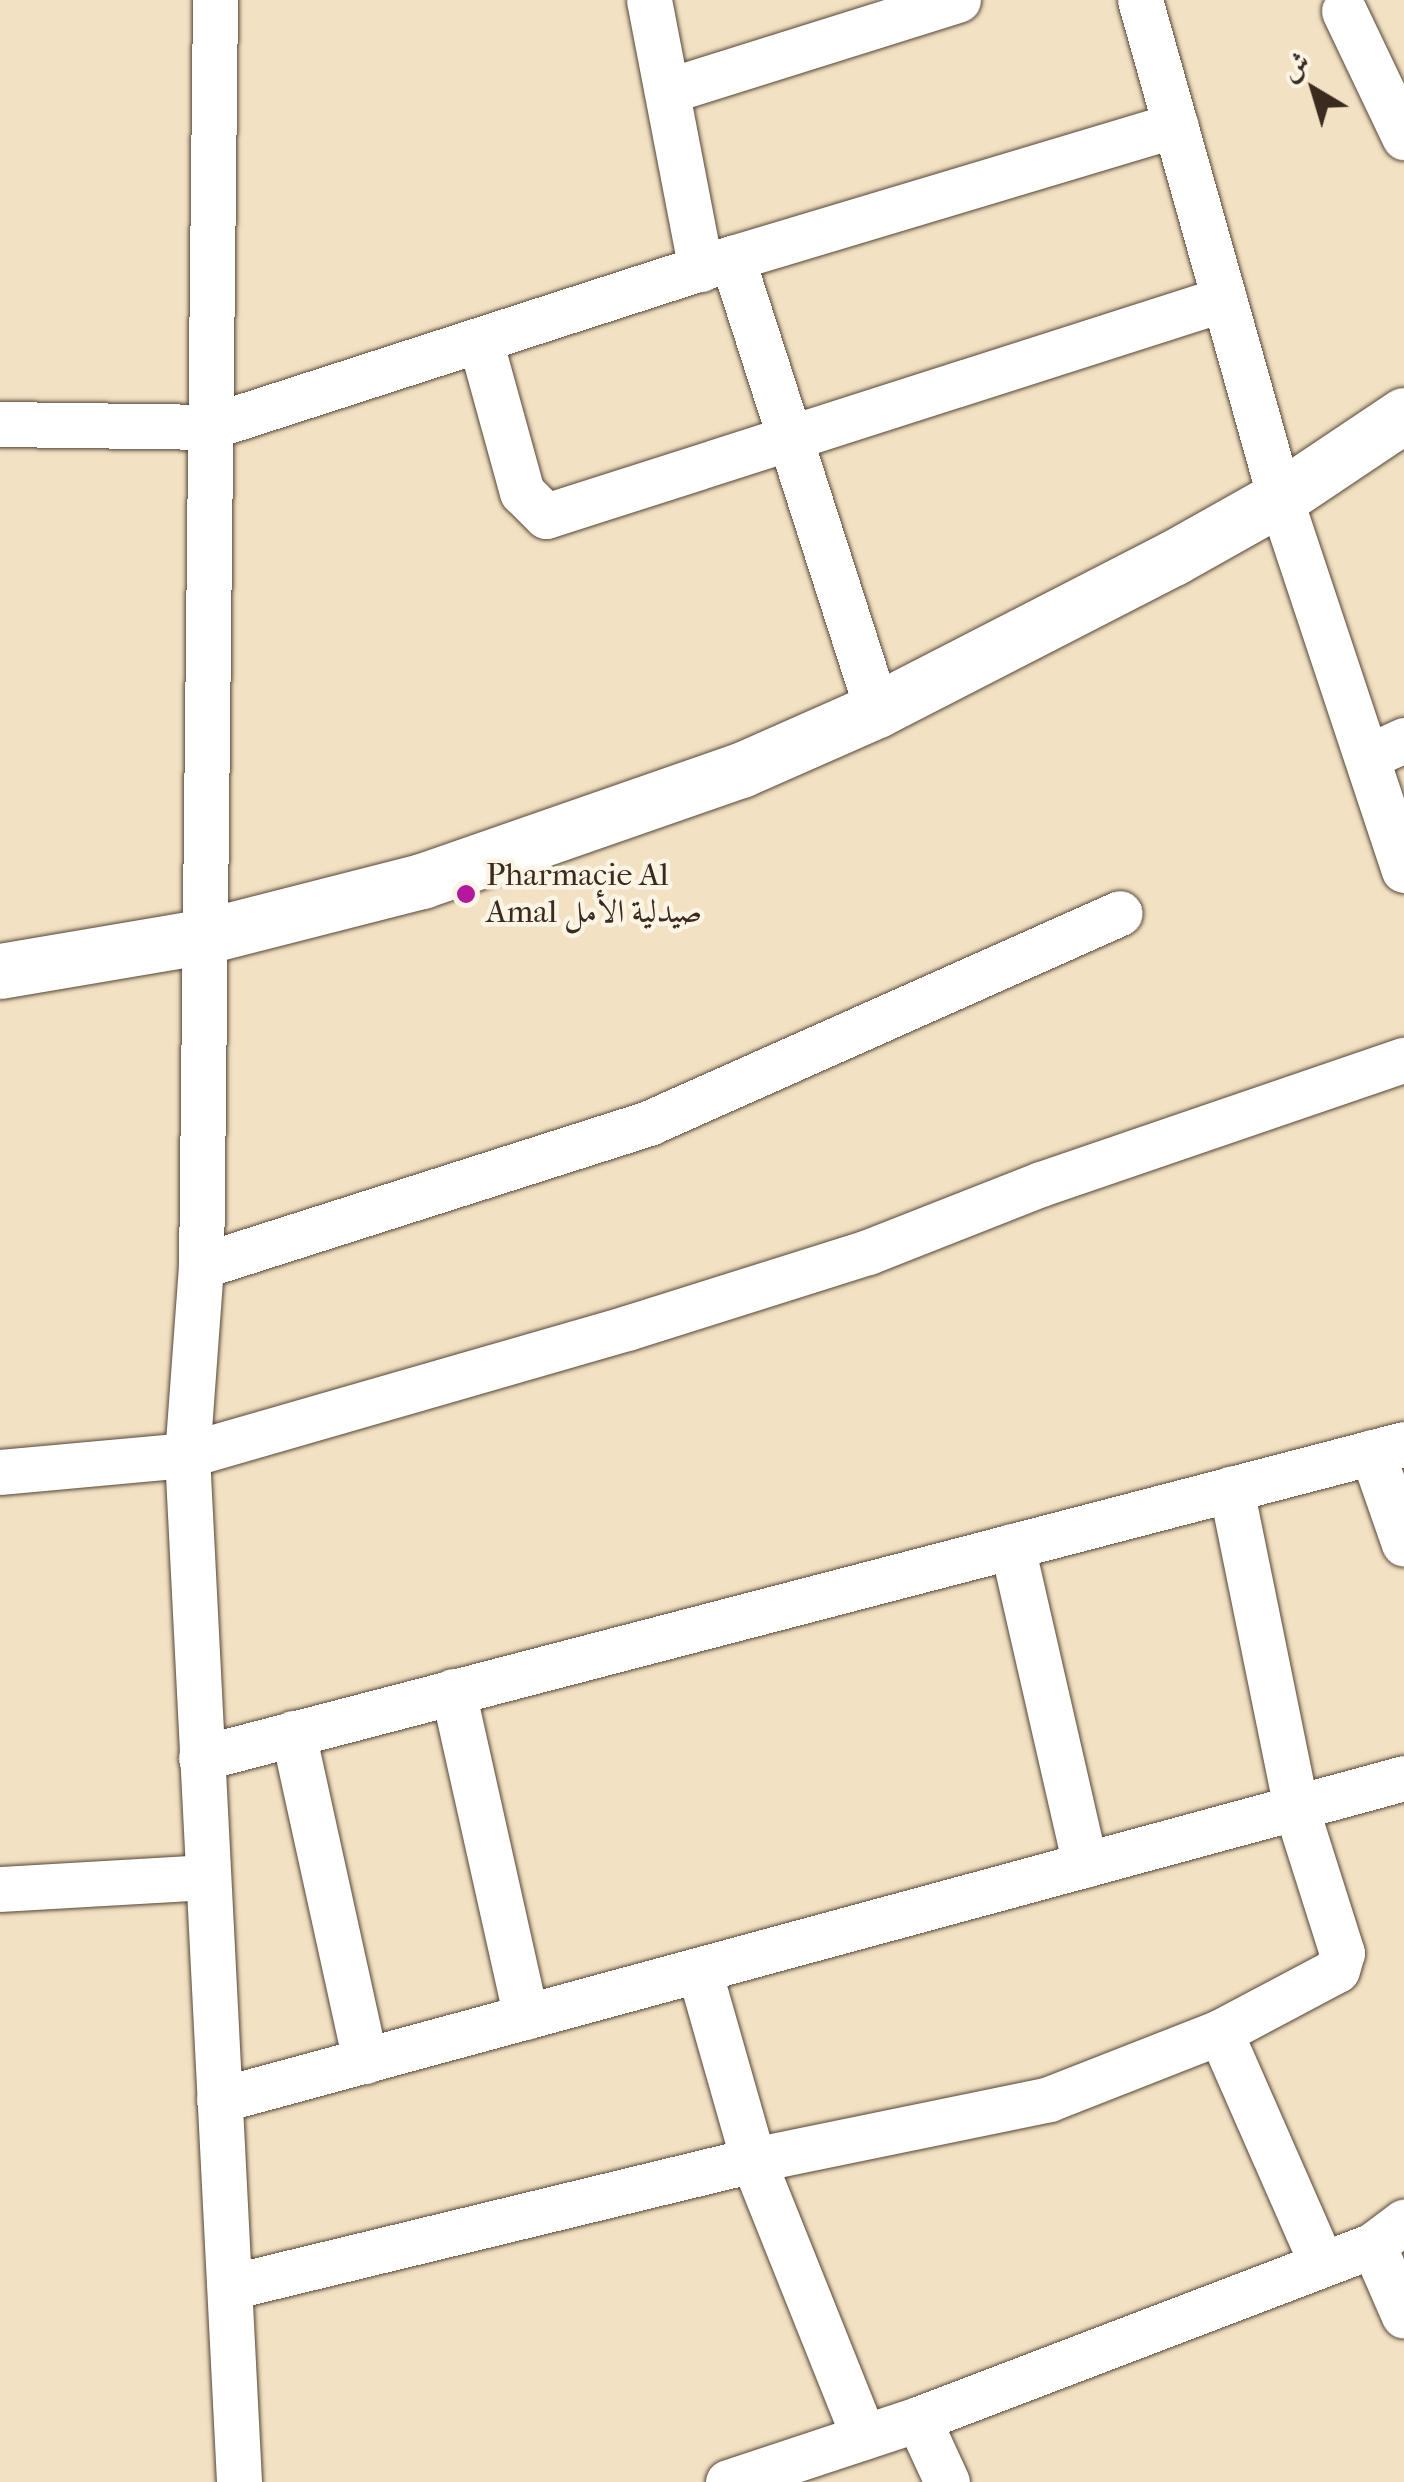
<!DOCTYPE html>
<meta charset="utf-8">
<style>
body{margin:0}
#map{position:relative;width:1404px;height:2482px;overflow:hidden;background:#f2e1c2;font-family:"IM FELL French Canon",Amiri,serif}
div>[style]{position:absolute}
.roads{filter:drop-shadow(0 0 2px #564537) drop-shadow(0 0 2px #564537)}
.street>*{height:45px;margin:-22.5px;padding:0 22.5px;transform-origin:22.5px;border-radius:22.5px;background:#fff}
.secondary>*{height:55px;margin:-27.5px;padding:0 27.5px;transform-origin:27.5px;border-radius:27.5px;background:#fff}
.dots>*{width:28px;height:28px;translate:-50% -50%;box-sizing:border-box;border:5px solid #fcf5e5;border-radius:50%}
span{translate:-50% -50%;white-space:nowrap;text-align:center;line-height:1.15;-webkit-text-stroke:9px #fcf5e5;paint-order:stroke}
.poi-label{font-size:32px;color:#3b2a1e}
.left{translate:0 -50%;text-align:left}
.north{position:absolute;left:1264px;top:40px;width:100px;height:100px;-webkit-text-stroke:8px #fcf5e5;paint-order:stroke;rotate:322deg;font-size:28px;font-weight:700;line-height:40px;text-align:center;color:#3b2a1e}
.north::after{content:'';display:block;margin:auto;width:35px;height:45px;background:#3b2a1e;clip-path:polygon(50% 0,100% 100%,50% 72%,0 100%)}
</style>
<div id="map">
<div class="roads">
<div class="street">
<i style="left:215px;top:0;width:1266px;rotate:90.63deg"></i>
<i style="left:201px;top:1266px;width:190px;rotate:94.2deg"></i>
<i style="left:187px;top:1455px;width:1028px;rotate:87.1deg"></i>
<i style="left:649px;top:0;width:274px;rotate:79.1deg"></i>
<i style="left:1140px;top:0;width:517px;rotate:74.3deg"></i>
<i style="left:1280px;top:498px;width:392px;rotate:71.6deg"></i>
<i style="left:1344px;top:11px;width:140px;rotate:64.5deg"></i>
<i style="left:667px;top:91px;width:305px;rotate:-17.4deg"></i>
<i style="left:732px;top:258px;width:475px;rotate:72.2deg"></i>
<i style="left:480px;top:340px;width:158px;rotate:74.6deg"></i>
<i style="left:522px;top:492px;width:34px;rotate:45deg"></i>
<i style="left:546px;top:516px;width:712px;rotate:-17.75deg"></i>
<i style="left:0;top:424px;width:209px;rotate:0.8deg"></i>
<i style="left:209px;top:427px;width:550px;rotate:-17.91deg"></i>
<i style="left:732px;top:258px;width:463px;rotate:-16.7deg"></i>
<i style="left:1367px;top:757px;width:41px;rotate:-24.7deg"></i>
<i style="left:201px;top:1266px;width:472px;rotate:-17.7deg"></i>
<i style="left:651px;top:1122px;width:513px;rotate:-24.02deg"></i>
<i style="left:1372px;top:1452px;width:97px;rotate:70.8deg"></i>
<i style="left:0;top:1472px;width:188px;rotate:-5.2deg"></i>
<i style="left:187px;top:1455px;width:458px;rotate:-16.1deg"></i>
<i style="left:627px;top:1328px;width:253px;rotate:-17.5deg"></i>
<i style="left:868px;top:1252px;width:186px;rotate:-21.5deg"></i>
<i style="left:1041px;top:1184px;width:384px;rotate:-18.9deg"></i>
<i style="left:1012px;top:1546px;width:327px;rotate:77.1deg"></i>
<i style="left:453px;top:1691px;width:334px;rotate:77.4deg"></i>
<i style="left:293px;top:1733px;width:336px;rotate:77.6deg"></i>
<i style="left:201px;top:1758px;width:1243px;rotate:-14.63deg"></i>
<i style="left:0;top:1889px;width:207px;rotate:-3.3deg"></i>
<i style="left:699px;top:1970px;width:198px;rotate:74.1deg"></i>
<i style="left:753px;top:2160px;width:298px;rotate:68.2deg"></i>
<i style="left:1220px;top:2032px;width:253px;rotate:66.3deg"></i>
<i style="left:219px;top:2100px;width:1228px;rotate:-15.2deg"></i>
<i style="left:1373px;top:2245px;width:77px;rotate:66.4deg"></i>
<i style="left:230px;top:2287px;width:538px;rotate:-13.65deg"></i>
<i style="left:753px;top:2160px;width:302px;rotate:-11.6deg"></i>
<i style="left:1049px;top:2099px;width:184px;rotate:-21.4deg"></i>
<i style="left:1220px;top:2032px;width:132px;rotate:-27.9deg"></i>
<i style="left:1337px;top:1970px;width:18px;rotate:-74deg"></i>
<i style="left:1342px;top:1953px;width:152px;rotate:-107.6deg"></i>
<i style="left:1296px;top:1808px;width:326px;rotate:-101.5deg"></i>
<i style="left:918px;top:2419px;width:69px;rotate:65.3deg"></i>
<i style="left:728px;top:2482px;width:200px;rotate:-18.3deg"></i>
<i style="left:918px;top:2419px;width:487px;rotate:-20.9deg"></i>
<i style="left:1373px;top:2245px;width:39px;rotate:-37deg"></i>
</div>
<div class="secondary">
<i style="left:0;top:971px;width:205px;rotate:-9.6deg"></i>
<i style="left:202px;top:937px;width:227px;rotate:-14.3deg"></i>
<i style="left:422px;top:881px;width:338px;rotate:-19.2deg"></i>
<i style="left:741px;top:770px;width:149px;rotate:-23.8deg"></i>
<i style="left:877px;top:710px;width:333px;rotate:-27.2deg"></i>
<i style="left:1173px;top:558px;width:123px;rotate:-29.3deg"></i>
<i style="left:1280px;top:498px;width:149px;rotate:-33.8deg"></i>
</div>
</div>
<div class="dots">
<i style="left:466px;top:894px;background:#b5179e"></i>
</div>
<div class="poi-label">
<span class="left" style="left:486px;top:894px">Pharmacie Al<br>Amal صيدلية الأمل</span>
</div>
<div class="north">ش</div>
</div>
